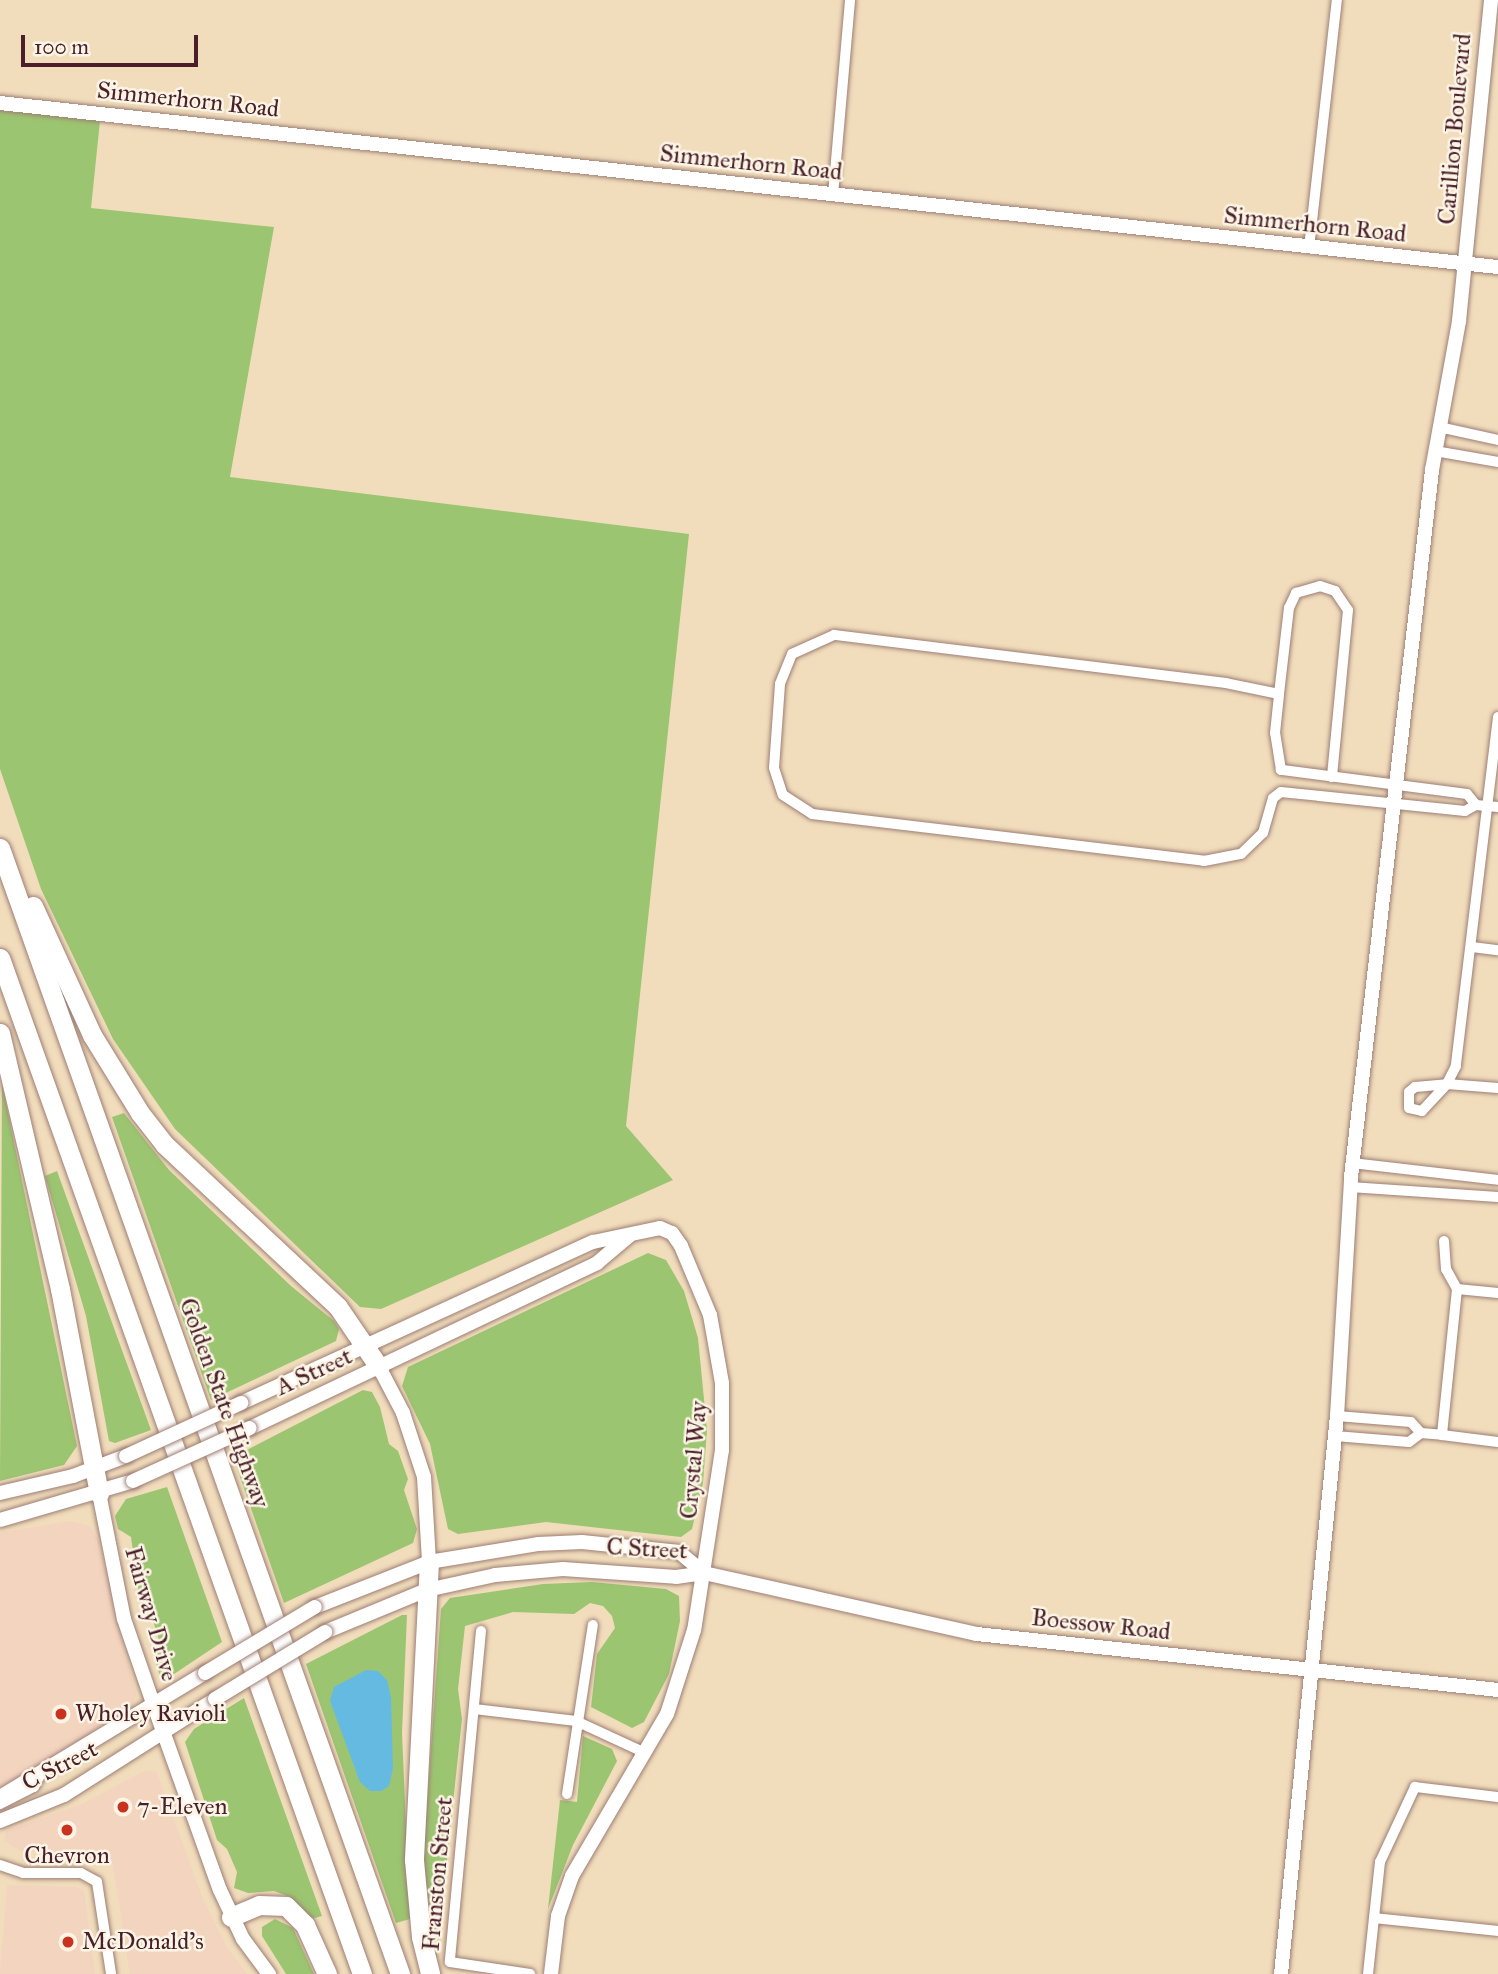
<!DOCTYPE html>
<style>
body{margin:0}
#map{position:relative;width:1498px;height:1974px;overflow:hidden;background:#f1ddbc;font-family:"IM FELL Great Primer",serif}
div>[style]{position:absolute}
.built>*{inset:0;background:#f3d4bf}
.green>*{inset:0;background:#9cc571}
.water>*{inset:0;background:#65bae2}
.roads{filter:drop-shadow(0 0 2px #9e7e74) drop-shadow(0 0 2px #9e7e74)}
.street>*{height:10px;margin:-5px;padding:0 5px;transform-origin:5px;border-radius:5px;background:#fff}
.secondary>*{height:14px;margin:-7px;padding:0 7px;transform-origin:7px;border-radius:7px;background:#fff}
.highway>*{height:19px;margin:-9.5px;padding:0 9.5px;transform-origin:9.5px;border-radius:9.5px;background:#fff}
.bridges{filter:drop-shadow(0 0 2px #9e7e74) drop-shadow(0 0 2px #9e7e74)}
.secondary-bridge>*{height:14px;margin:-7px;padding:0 7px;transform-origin:7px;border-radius:7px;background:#fff}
.dots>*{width:19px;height:19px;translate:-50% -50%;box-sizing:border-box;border:4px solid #fcf5e5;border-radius:50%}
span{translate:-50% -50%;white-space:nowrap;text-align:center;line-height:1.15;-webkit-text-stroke:5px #fcf5e5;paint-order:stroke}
.street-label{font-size:24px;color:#4a1f2b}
.poi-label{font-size:24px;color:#4a1f2b}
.left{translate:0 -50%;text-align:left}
.scale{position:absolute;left:21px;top:35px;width:177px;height:32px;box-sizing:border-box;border:4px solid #4a1f2b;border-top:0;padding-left:9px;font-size:21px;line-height:24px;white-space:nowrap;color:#4a1f2b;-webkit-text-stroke:5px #fcf5e5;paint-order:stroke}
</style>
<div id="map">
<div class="built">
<i style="clip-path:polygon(70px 1521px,90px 1526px,98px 1540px,136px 1694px,133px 1707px,0 1789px,0 1533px)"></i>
<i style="clip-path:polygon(146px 1770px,157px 1773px,202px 1897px,226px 1946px,247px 1974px,130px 1974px,113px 1864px,89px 1850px,23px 1852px,4px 1841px,6px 1831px,82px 1804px)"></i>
<i style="clip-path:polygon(7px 1885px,76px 1887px,84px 1891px,95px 1974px,0 1974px)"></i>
</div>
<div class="green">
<i style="clip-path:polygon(0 110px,100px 121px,91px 208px,274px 227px,230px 477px,689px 534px,626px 1126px,673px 1180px,381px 1309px,360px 1307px,175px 1129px,113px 1039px,41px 889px,0 769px)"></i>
<i style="clip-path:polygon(2px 1084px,77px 1446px,64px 1465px,0 1481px)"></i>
<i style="clip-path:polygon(124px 1113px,169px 1170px,291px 1286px,334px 1321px,339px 1329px,336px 1341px,211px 1400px,112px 1117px)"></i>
<i style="clip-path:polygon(57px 1171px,151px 1430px,115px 1443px,109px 1441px,86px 1316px,45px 1176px)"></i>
<i style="clip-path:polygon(648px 1253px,666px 1260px,684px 1291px,698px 1338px,707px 1430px,703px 1483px,692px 1529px,681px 1537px,546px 1522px,458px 1534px,448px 1529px,430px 1444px,402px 1386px,408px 1367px)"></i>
<i style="clip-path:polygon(363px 1390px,372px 1392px,380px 1407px,389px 1444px,398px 1451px,408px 1479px,404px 1490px,417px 1529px,413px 1543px,284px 1603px,233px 1457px)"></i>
<i style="clip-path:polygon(167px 1487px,222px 1642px,171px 1676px,160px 1676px,155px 1660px,160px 1644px,153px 1620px,142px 1616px,131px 1537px,118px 1529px,115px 1516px,126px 1499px)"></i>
<i style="clip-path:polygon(592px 1582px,666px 1589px,679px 1596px,680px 1621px,669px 1674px,644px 1722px,632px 1728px,591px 1707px,597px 1654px,615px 1628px,612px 1616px,603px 1606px,590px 1603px,574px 1614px,513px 1612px,465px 1626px,458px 1689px,462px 1719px,436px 1962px,423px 1860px,441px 1609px,450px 1598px,543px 1584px)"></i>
<i style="clip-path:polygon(402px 1615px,407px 1615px,402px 1733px,410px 1919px,396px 1923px,306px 1664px)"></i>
<i style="clip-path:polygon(244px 1698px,322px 1916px,311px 1919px,290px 1897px,274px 1891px,248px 1893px,234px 1888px,237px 1872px,227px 1849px,217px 1840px,185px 1742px,194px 1729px)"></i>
<i style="clip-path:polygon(583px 1736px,612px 1749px,617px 1761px,573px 1845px,548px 1909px,560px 1800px,577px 1802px)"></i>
<i style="clip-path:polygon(275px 1919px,293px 1928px,314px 1974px,286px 1974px,262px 1936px,262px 1927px)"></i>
</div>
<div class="water">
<i style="clip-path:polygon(366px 1670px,378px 1671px,387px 1680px,391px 1697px,393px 1768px,389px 1786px,381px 1791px,370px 1791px,360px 1782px,330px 1701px,334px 1687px)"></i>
</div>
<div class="roads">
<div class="street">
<i style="left:833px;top:195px;width:196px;rotate:-85deg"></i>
<i style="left:1309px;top:248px;width:250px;rotate:-83.6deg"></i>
<i style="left:1439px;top:427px;width:60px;rotate:12.4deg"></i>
<i style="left:1435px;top:451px;width:64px;rotate:9.9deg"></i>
<i style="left:1279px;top:694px;width:87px;rotate:-83.4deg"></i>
<i style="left:1289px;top:608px;width:17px;rotate:-65deg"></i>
<i style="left:1296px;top:593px;width:25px;rotate:-16deg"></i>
<i style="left:1320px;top:586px;width:16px;rotate:18deg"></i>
<i style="left:1335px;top:591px;width:23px;rotate:56deg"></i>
<i style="left:1348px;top:610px;width:168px;rotate:95.5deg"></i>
<i style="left:1498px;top:717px;width:352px;rotate:96.9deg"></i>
<i style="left:1456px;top:1066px;width:20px;rotate:117deg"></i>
<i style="left:1447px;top:1084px;width:51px;rotate:4.5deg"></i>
<i style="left:1476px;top:805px;width:14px;rotate:-129deg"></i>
<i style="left:1467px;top:794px;width:188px;rotate:-172.6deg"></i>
<i style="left:1281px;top:770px;width:37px;rotate:-99deg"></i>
<i style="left:1275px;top:733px;width:39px;rotate:-84deg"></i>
<i style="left:1279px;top:694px;width:54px;rotate:-168.3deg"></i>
<i style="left:1226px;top:683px;width:395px;rotate:-173deg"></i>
<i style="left:834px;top:635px;width:46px;rotate:155.7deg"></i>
<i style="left:792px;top:654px;width:32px;rotate:112deg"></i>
<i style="left:780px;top:684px;width:84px;rotate:94.1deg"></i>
<i style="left:774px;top:768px;width:28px;rotate:72deg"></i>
<i style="left:783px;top:795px;width:35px;rotate:33deg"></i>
<i style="left:812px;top:814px;width:395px;rotate:6.8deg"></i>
<i style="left:1204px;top:861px;width:38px;rotate:-11deg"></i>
<i style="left:1241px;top:854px;width:30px;rotate:-44deg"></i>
<i style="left:1263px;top:833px;width:36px;rotate:-74deg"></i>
<i style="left:1273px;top:798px;width:10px;rotate:-37deg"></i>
<i style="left:1281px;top:792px;width:185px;rotate:5.9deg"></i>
<i style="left:1465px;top:811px;width:13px;rotate:-29deg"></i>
<i style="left:1476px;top:805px;width:22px;rotate:5deg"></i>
<i style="left:1472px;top:947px;width:26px;rotate:7deg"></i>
<i style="left:1447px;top:1084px;width:37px;rotate:133deg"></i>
<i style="left:1422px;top:1111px;width:13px;rotate:-167deg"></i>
<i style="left:1409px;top:1108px;width:16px;rotate:-90deg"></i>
<i style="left:1409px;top:1092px;width:8px;rotate:-40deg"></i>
<i style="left:1415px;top:1087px;width:32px;rotate:-5deg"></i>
<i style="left:1352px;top:1163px;width:147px;rotate:6.6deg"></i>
<i style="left:1350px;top:1187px;width:148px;rotate:3.9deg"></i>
<i style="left:1444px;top:1241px;width:28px;rotate:86deg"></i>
<i style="left:1446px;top:1269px;width:23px;rotate:61deg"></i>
<i style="left:1498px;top:1293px;width:41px;rotate:-174.4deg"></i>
<i style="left:1457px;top:1289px;width:147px;rotate:95.9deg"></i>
<i style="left:1442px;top:1435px;width:56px;rotate:7.1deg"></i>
<i style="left:1337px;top:1416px;width:74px;rotate:4.6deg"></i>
<i style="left:1411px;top:1422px;width:15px;rotate:48deg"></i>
<i style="left:1421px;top:1433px;width:21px;rotate:5deg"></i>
<i style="left:1335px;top:1436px;width:74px;rotate:4.6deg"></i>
<i style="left:1409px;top:1442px;width:15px;rotate:-37deg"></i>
<i style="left:481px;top:1631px;width:332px;rotate:95.4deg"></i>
<i style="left:450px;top:1962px;width:81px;rotate:8.5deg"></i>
<i style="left:474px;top:1709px;width:103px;rotate:6.7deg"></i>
<i style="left:576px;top:1721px;width:74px;rotate:24.8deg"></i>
<i style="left:567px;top:1794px;width:171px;rotate:-81.3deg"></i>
<i style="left:0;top:1804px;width:38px;rotate:-27deg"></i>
<i style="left:34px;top:1787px;width:13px;rotate:-63deg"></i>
<i style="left:0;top:1865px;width:24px;rotate:19deg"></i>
<i style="left:23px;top:1873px;width:58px"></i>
<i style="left:81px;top:1873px;width:18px;rotate:29deg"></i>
<i style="left:97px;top:1882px;width:93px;rotate:81.3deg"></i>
<i style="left:1374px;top:1918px;width:125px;rotate:6deg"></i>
<i style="left:1368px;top:1974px;width:113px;rotate:-83.9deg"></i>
<i style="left:1380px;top:1862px;width:83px;rotate:-65deg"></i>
<i style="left:1415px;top:1787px;width:84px;rotate:6.9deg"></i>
</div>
<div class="secondary">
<i style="left:0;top:103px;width:1507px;rotate:6.25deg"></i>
<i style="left:379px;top:1367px;width:52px;rotate:62.4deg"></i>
<i style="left:403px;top:1413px;width:67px;rotate:71.8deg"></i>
<i style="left:424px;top:1477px;width:85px;rotate:86.6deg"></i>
<i style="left:241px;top:1403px;width:387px;rotate:-24.6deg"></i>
<i style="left:593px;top:1242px;width:68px;rotate:-11.8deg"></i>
<i style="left:660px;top:1228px;width:13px;rotate:23deg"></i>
<i style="left:672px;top:1233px;width:16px;rotate:55deg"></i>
<i style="left:681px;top:1246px;width:75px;rotate:67.2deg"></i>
<i style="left:710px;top:1315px;width:69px;rotate:80deg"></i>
<i style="left:722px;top:1383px;width:67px;rotate:90deg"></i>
<i style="left:722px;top:1450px;width:182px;rotate:98.8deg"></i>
<i style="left:694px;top:1630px;width:88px;rotate:107.8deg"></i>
<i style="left:667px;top:1714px;width:188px;rotate:120.4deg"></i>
<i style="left:572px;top:1876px;width:42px;rotate:109.3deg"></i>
<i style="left:558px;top:1916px;width:58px;rotate:96.9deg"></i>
<i style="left:250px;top:1428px;width:384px;rotate:-25.4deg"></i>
<i style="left:597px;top:1263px;width:42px;rotate:-40.2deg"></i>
<i style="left:0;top:1493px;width:75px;rotate:-13.1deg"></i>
<i style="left:73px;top:1476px;width:57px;rotate:-20.7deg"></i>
<i style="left:99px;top:1493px;width:128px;rotate:78.8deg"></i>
<i style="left:124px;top:1619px;width:92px;rotate:71deg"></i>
<i style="left:154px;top:1706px;width:195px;rotate:70.3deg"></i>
<i style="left:220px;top:1890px;width:54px;rotate:64.9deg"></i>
<i style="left:243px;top:1939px;width:44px;rotate:53.4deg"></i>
<i style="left:0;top:1520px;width:139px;rotate:-16.3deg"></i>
<i style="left:315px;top:1607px;width:123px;rotate:-21.5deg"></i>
<i style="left:429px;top:1562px;width:110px;rotate:-9.4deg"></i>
<i style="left:538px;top:1544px;width:44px;rotate:-2.6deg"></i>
<i style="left:582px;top:1542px;width:98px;rotate:5.9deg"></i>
<i style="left:679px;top:1552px;width:33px;rotate:40deg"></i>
<i style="left:325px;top:1632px;width:110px;rotate:-22.4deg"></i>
<i style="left:427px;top:1590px;width:70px;rotate:-12.4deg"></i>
<i style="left:495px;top:1575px;width:68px;rotate:-5deg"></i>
<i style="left:563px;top:1569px;width:113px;rotate:4deg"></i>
<i style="left:676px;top:1577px;width:28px;rotate:-8deg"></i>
<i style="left:704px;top:1573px;width:280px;rotate:12.6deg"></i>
<i style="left:977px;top:1634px;width:524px;rotate:6.13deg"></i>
<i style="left:0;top:1797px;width:240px;rotate:-31.2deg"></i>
<i style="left:0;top:1821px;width:69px;rotate:-22.1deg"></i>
<i style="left:64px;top:1795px;width:179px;rotate:-32.4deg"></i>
<i style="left:1281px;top:1974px;width:561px;rotate:-84.27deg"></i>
<i style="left:1337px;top:1416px;width:239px;rotate:-86.6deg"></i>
<i style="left:1351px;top:1177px;width:712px;rotate:-83.46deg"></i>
<i style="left:1432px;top:470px;width:151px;rotate:-79.7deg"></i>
<i style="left:1459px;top:321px;width:323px;rotate:-84.3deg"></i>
</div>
<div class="highway">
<i style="left:0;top:848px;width:1195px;rotate:70.44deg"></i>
<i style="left:33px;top:906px;width:142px;rotate:65.4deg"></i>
<i style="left:92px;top:1035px;width:92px;rotate:58.4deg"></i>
<i style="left:140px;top:1113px;width:39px;rotate:52deg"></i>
<i style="left:164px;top:1144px;width:238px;rotate:43.1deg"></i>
<i style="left:338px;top:1307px;width:73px;rotate:55.7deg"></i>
<i style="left:0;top:958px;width:1079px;rotate:70.39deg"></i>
<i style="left:0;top:1033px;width:263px;rotate:76.8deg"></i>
<i style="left:60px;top:1289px;width:208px;rotate:79.2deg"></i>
<i style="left:429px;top:1562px;width:298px;rotate:92.9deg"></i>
<i style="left:414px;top:1860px;width:77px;rotate:84.8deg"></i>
<i style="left:421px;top:1937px;width:38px;rotate:76deg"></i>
<i style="left:231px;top:1917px;width:30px;rotate:-23deg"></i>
<i style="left:259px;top:1905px;width:27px;rotate:2deg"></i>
<i style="left:286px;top:1906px;width:27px;rotate:45deg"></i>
<i style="left:305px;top:1925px;width:54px;rotate:65.8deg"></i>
</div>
</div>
<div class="bridges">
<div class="secondary-bridge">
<i style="left:126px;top:1456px;width:127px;rotate:-24.7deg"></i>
<i style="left:133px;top:1481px;width:128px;rotate:-24.4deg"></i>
<i style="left:205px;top:1673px;width:128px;rotate:-31deg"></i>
<i style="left:215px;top:1699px;width:129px;rotate:-31.3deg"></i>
</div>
</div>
<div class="dots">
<i style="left:61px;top:1714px;background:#c8321e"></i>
<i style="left:123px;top:1807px;background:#c8321e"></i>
<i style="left:67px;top:1830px;background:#c8321e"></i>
<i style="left:68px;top:1942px;background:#c8321e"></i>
</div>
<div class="street-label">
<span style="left:188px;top:100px;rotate:6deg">Simmerhorn Road</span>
<span style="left:1455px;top:129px;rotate:-85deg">Carillion Boulevard</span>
<span style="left:751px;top:163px;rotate:6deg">Simmerhorn Road</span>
<span style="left:1315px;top:225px;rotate:6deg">Simmerhorn Road</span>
<span style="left:314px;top:1372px;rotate:-25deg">A Street</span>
<span style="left:224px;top:1403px;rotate:70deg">Golden State Highway</span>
<span style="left:694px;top:1460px;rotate:-85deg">Crystal Way</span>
<span style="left:647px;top:1549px;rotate:3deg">C Street</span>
<span style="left:151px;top:1614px;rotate:74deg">Fairway Drive</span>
<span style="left:1101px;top:1625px;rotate:6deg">Boessow Road</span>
<span style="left:60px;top:1766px;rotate:-27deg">C Street</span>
<span style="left:438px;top:1874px;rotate:-85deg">Franston Street</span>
</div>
<div class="poi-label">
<span class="left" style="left:75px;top:1714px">Wholey Ravioli</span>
<span class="left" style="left:137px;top:1807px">7-Eleven</span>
<span style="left:67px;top:1856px">Chevron</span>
<span class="left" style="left:82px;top:1942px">McDonald's</span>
</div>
<div class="scale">100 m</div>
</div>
